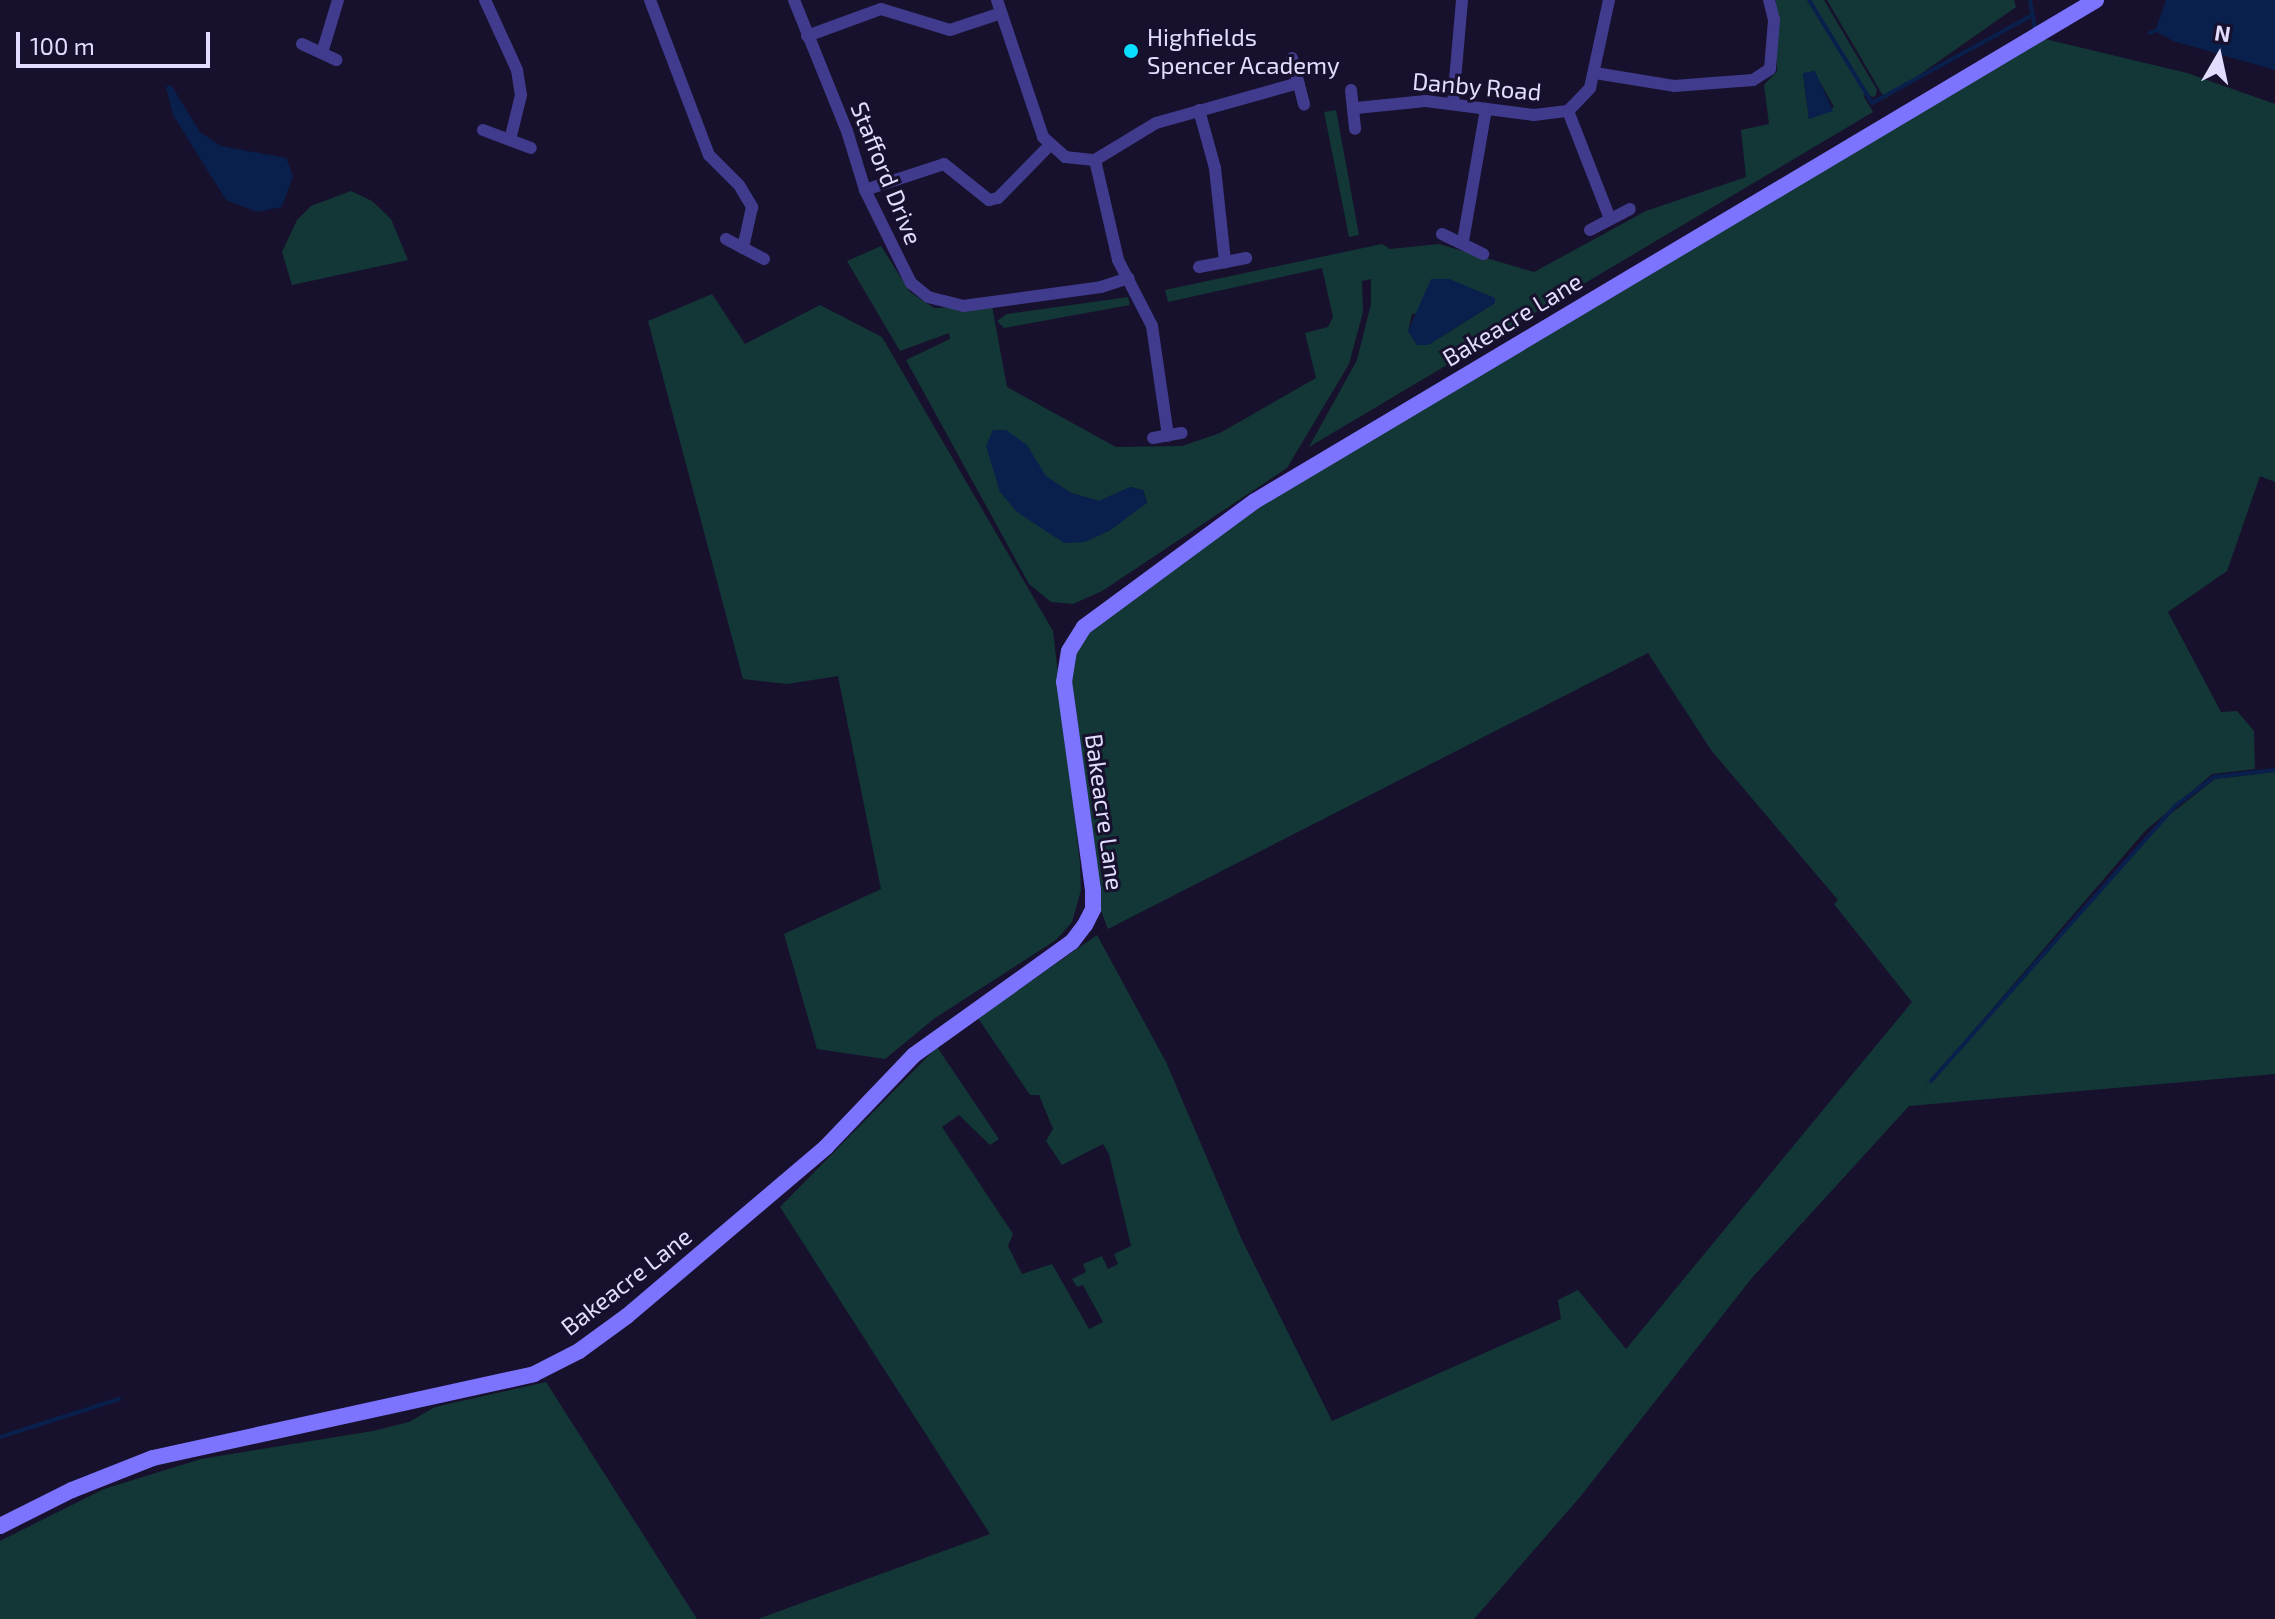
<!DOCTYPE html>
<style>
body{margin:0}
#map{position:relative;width:2275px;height:1619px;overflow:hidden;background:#17112d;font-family:"Exo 2",sans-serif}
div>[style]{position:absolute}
.green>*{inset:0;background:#133737}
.water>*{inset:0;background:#09204d}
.stream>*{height:4px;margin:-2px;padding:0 2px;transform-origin:2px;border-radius:2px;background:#09204d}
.street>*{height:12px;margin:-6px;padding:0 6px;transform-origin:6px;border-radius:6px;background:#403b8d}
.secondary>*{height:16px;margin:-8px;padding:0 8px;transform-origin:8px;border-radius:8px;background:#7c74ff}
.dots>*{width:22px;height:22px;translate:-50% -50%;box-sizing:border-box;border:4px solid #17112d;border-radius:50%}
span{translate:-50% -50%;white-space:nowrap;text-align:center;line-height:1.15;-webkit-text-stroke:6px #17112d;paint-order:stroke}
.poi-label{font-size:24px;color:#e2ddff}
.left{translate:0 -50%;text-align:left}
.street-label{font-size:24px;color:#e2ddff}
.north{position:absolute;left:2179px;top:16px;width:80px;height:80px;-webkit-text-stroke:6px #17112d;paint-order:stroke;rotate:9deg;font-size:22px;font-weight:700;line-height:32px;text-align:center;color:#e2ddff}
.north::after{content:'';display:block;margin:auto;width:28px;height:36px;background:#e2ddff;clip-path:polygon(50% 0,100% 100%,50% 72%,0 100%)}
.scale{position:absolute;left:16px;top:32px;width:194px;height:36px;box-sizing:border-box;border:4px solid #e2ddff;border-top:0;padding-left:10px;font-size:24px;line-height:28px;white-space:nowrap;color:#e2ddff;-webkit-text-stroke:6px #17112d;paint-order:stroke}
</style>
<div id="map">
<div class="green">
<i style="clip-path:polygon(evenodd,1776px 0,1824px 0,1877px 90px,1875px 97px,1863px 95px,1873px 112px,1309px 447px,1357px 360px,1371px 304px,1371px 279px,1362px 281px,1363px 312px,1349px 364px,1287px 468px,1102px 591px,1073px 604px,1051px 602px,1029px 584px,906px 360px,950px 339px,949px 333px,900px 351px,847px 261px,881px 246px,910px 292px,934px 308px,992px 306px,1007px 387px,1116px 447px,1182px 446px,1220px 433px,1316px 378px,1305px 333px,1328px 327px,1333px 317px,1322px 268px,1168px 302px,1165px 290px,1382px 244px,1390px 249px,1439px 244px,1534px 272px,1646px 211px,1746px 177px,1741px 130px,1769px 124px,1764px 85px,1777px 71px,1776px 0,1814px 71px,1834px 107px,1809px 119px,1803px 74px,1814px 71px,1776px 0,1495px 303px,1428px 345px,1417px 345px,1408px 331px,1412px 314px,1495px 303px,1776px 0,1046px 477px,1071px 493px,1099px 501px,1131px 487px,1143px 490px,1147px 502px,1109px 531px,1046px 477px)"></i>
<i style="clip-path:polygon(1827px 0,2014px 0,2016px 7px,1885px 99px)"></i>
<i style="clip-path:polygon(2045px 39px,2187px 73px,2275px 104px,2275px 482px,2260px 476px,2227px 571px,2168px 612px,2221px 712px,2237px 711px,2254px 731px,2255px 769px,2212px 774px,2145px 831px,1919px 1094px,2168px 816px,2215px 779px,2275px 772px,2275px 1074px,1909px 1106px,1751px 1279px,1580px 1497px,1474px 1619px,758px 1619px,990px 1534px,780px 1207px,937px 1047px,999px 1139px,990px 1145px,959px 1115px,942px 1127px,1013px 1234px,1008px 1246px,1022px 1274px,1052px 1264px,1089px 1329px,1103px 1322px,1083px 1285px,1077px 1287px,1072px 1279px,1086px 1272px,1083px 1264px,1102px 1256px,1108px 1269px,1118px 1264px,1114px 1254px,1131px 1246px,1109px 1154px,1103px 1144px,1062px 1165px,1046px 1141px,1053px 1129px,1039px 1095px,1030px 1095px,978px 1018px,1097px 935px,1166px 1062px,1242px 1240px,1332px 1421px,1561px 1319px,1558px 1300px,1578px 1290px,1626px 1349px,1912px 1002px,1834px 904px,1838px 900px,1711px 750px,1648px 653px,1108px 929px,1093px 890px,1064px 682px,1076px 638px,1218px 527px)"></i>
<i style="clip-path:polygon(1336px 110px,1359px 235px,1349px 237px,1324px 112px)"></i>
<i style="clip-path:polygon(351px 191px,372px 201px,391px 219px,408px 260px,292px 285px,282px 252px,297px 220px,311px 206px)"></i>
<i style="clip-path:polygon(712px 294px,745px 344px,820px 305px,882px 337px,1053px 631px,1080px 863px,1081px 890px,1072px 922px,1056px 940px,935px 1018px,885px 1059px,817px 1049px,784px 934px,881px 889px,838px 676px,787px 684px,743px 679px,648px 321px)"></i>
<i style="clip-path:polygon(1128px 297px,1130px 305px,1004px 328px,997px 321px,1007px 314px)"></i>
<i style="clip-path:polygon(546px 1382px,697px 1619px,0 1619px,0 1541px,104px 1489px,201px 1459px,373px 1431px,409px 1422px,435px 1407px)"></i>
</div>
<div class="water">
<i style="clip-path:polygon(2166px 0,2275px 0,2275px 70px,2173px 41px,2155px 31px)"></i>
<i style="clip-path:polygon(1815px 71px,1833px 111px,1809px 119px,1803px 73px)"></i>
<i style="clip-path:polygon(171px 85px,200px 132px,221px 146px,286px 158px,293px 176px,282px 207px,257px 212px,226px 200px,173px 115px,166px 87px)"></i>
<i style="clip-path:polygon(1431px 279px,1449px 279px,1495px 298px,1495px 303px,1428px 345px,1417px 345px,1408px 331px)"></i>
<i style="clip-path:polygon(993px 430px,1006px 430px,1027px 445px,1046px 476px,1071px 493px,1099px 501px,1130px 487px,1143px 490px,1147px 503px,1109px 531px,1085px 542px,1064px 543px,1017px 512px,1000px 492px,986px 446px)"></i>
</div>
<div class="stream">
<i style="left:1809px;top:0;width:121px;rotate:58.5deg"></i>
<i style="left:1872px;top:103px;width:183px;rotate:-28.7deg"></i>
<i style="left:2030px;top:0;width:29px;rotate:80deg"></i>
<i style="left:2150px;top:33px;width:5px;rotate:-22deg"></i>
<i style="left:1931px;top:1081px;width:368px;rotate:-48.4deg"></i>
<i style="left:2175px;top:806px;width:49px;rotate:-36.6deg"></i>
<i style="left:2214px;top:777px;width:61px;rotate:-6.5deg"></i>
<i style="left:0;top:1437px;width:125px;rotate:-17.7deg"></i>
</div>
<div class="street">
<i style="left:485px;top:0;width:77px;rotate:65.4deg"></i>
<i style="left:517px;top:70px;width:25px;rotate:81deg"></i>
<i style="left:521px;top:95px;width:46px;rotate:103.7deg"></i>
<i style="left:650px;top:0;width:166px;rotate:69.2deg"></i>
<i style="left:709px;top:155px;width:42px;rotate:45deg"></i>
<i style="left:739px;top:185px;width:26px;rotate:59deg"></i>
<i style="left:752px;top:207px;width:42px;rotate:102.4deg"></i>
<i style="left:794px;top:0;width:141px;rotate:68deg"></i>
<i style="left:847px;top:131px;width:62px;rotate:73deg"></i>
<i style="left:865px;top:190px;width:104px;rotate:63.7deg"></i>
<i style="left:911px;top:283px;width:22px;rotate:39deg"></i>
<i style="left:928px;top:297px;width:36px;rotate:14deg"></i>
<i style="left:963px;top:306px;width:139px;rotate:-7.8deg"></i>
<i style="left:1101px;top:287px;width:29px;rotate:-18deg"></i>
<i style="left:997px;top:0;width:145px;rotate:71.4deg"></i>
<i style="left:1043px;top:137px;width:30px;rotate:42deg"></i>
<i style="left:1065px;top:157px;width:30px;rotate:6deg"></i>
<i style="left:1095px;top:160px;width:71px;rotate:-31.2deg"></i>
<i style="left:1156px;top:123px;width:148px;rotate:-15.7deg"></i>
<i style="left:807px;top:36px;width:79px;rotate:-20deg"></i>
<i style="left:881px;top:9px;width:72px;rotate:16.9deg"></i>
<i style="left:950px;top:30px;width:54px;rotate:-18.4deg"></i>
<i style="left:302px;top:44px;width:38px;rotate:25deg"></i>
<i style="left:322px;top:53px;width:55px;rotate:-73.2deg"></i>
<i style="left:1292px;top:58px;width:48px;rotate:75.4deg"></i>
<i style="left:1595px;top:73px;width:80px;rotate:9.3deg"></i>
<i style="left:1674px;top:86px;width:79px;rotate:-4.3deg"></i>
<i style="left:1753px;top:80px;width:20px;rotate:-33deg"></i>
<i style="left:1770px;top:69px;width:49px;rotate:-85.3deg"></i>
<i style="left:1774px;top:20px;width:21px;rotate:-104deg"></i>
<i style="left:1351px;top:90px;width:39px;rotate:84deg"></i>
<i style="left:1453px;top:103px;width:103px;rotate:-85deg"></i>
<i style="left:1356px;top:108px;width:70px;rotate:-5.7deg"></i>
<i style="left:1426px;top:101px;width:109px;rotate:7.4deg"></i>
<i style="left:1534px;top:115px;width:34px;rotate:-7deg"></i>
<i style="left:1568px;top:111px;width:32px;rotate:-46deg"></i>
<i style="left:1590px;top:88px;width:90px;rotate:-77.8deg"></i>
<i style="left:1199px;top:110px;width:60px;rotate:74.6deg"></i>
<i style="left:1215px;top:168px;width:95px;rotate:83.9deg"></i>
<i style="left:1568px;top:111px;width:116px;rotate:68.7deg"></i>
<i style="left:483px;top:130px;width:51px;rotate:20.6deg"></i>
<i style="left:1095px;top:160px;width:103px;rotate:77deg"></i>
<i style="left:1118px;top:260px;width:74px;rotate:62.7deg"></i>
<i style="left:1152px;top:326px;width:111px;rotate:81.7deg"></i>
<i style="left:865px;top:190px;width:83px;rotate:-18.2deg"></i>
<i style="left:944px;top:164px;width:58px;rotate:38.7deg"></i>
<i style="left:989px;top:200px;width:9px;rotate:-13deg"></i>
<i style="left:998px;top:198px;width:73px;rotate:-45.6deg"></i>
<i style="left:1590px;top:230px;width:45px;rotate:-27.7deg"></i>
<i style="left:1442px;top:234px;width:46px;rotate:26deg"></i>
<i style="left:726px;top:239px;width:43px;rotate:27.8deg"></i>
<i style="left:1463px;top:241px;width:134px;rotate:-80.1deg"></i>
<i style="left:1199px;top:267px;width:48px;rotate:-10.8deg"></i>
<i style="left:1153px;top:438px;width:29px;rotate:-10deg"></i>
</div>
<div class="secondary">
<i style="left:0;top:1526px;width:80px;rotate:-26.6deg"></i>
<i style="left:72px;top:1490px;width:87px;rotate:-21.6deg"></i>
<i style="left:153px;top:1458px;width:390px;rotate:-12.4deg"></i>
<i style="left:534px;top:1374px;width:51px;rotate:-27.1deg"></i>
<i style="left:579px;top:1351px;width:59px;rotate:-36.1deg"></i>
<i style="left:627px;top:1316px;width:261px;rotate:-40.3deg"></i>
<i style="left:826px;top:1147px;width:127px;rotate:-46.3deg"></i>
<i style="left:914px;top:1055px;width:194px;rotate:-35.6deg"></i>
<i style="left:1072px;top:942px;width:21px;rotate:-53deg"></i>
<i style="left:1085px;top:925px;width:18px;rotate:-63deg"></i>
<i style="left:1093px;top:909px;width:19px;rotate:-90deg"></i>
<i style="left:1093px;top:890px;width:210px;rotate:-97.9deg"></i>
<i style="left:1064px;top:682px;width:31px;rotate:-81deg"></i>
<i style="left:1069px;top:651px;width:28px;rotate:-58deg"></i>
<i style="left:1084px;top:627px;width:212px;rotate:-36.4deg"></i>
<i style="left:1255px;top:501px;width:979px;rotate:-30.78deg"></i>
</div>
<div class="dots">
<i style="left:1131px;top:51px;background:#09deff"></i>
</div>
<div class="poi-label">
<span class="left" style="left:1147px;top:51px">Highfields<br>Spencer Academy</span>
</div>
<div class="street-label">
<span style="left:1477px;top:86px;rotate:5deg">Danby Road</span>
<span style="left:887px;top:173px;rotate:68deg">Stafford Drive</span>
<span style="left:1512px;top:319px;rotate:-31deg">Bakeacre Lane</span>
<span style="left:1105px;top:812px;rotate:82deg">Bakeacre Lane</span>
<span style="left:626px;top:1281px;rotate:-38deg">Bakeacre Lane</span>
</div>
<div class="north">N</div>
<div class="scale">100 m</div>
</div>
